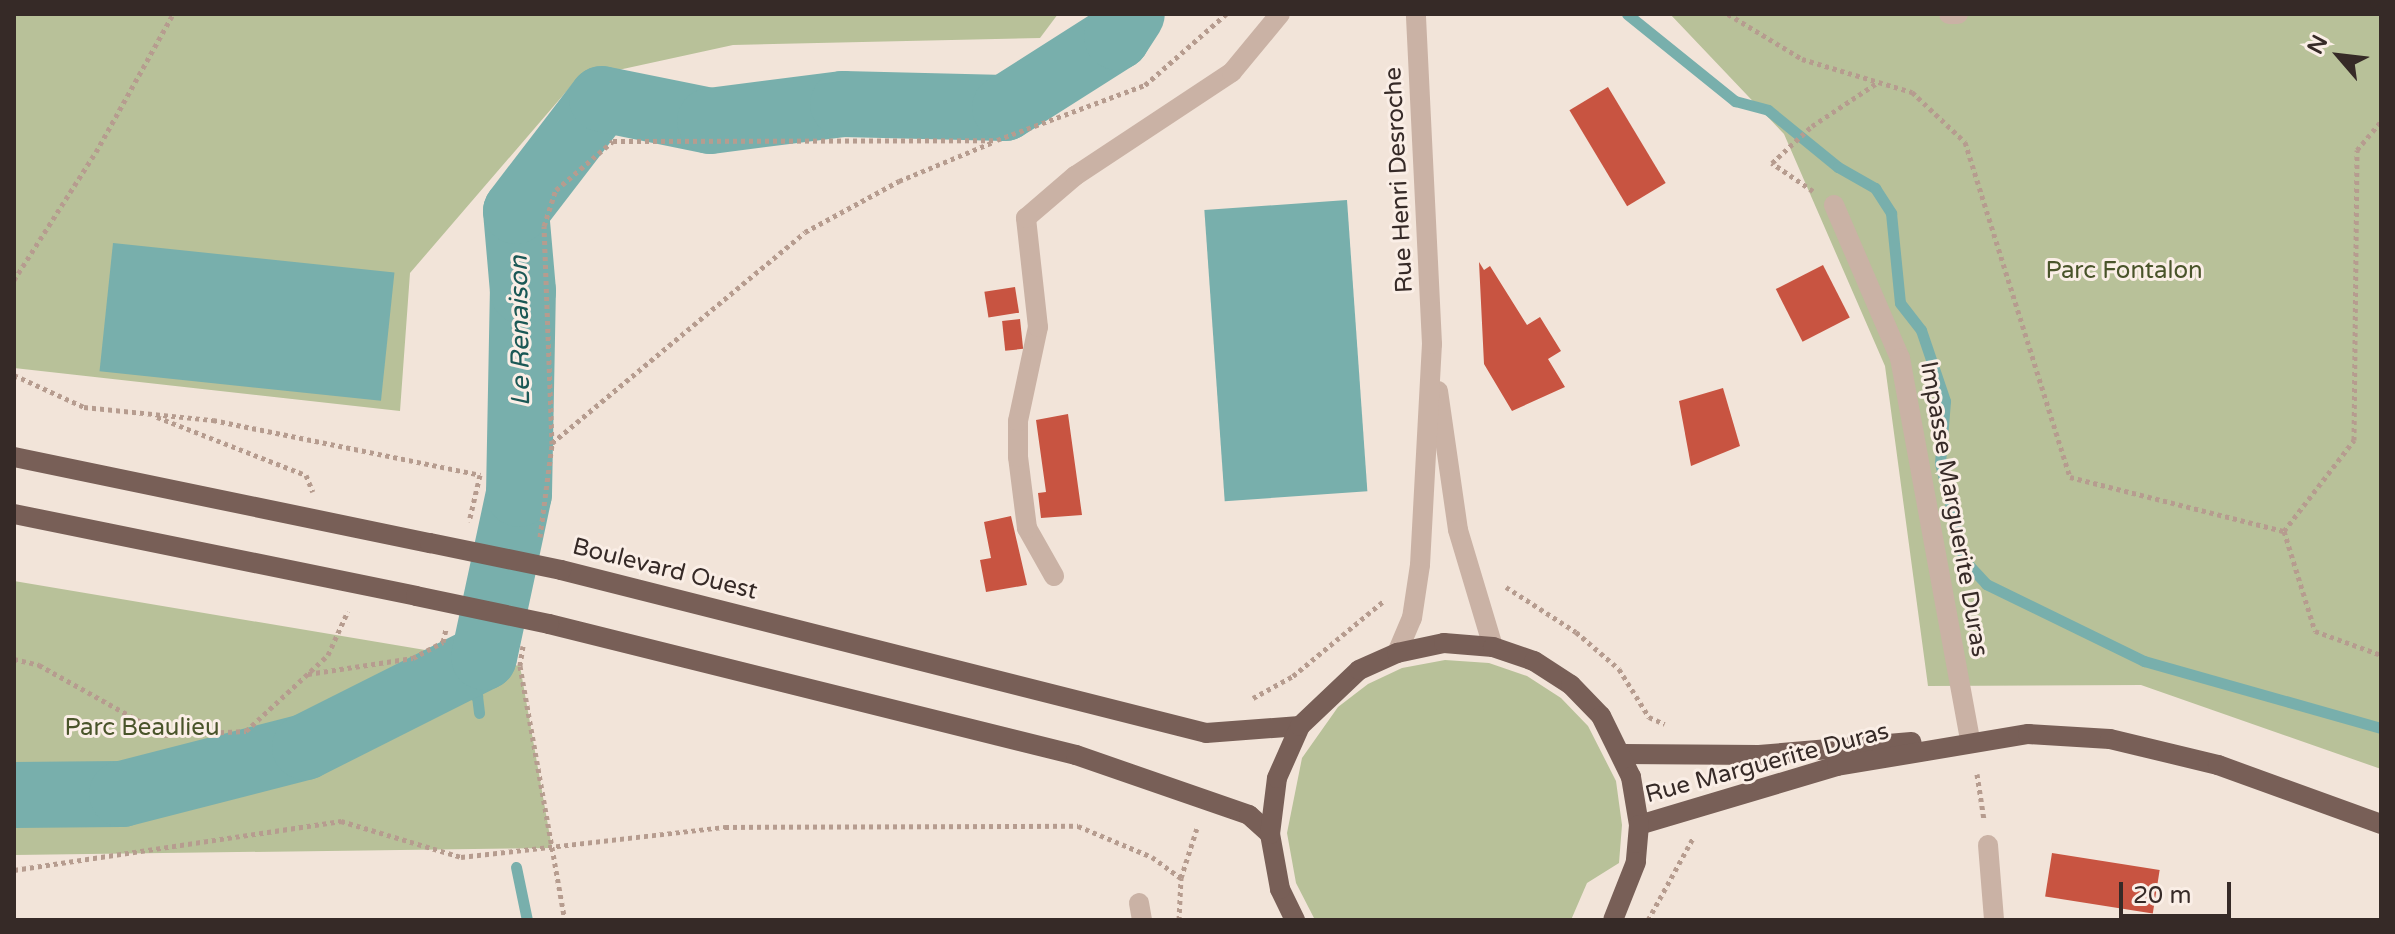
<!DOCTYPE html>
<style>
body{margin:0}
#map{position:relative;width:2395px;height:934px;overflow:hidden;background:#f2e4d9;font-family:"Varela Round",sans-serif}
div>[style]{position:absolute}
.green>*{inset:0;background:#b8c199}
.water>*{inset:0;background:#78afac;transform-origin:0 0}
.stream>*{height:11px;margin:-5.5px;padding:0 5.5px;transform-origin:5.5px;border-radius:5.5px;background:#78afac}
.river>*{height:66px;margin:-33px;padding:0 33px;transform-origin:33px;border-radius:33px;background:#78afac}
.building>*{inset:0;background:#c85441;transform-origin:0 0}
.path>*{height:5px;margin-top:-2.5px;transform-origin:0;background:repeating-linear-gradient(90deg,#b69c8f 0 4px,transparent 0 8px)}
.minor>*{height:20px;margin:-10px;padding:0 10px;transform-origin:10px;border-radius:10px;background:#cab2a5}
.major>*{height:20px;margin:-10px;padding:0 10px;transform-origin:10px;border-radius:10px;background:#785f57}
.major-bridge>*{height:20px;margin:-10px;padding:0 10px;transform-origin:10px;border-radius:10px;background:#785f57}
span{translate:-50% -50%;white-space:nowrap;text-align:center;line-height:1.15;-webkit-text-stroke:6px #faeee6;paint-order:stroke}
.street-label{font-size:24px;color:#362a27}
.park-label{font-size:24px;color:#49542a}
.water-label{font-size:26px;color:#1b5855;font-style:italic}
.frame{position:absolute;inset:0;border:16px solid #362a27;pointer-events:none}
.north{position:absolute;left:2299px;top:16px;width:80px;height:80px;-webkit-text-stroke:6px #faeee6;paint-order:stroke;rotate:298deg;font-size:22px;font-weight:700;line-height:32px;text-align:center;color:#362a27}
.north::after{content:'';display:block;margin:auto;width:28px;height:36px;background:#362a27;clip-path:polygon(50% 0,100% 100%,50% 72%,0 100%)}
.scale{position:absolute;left:2119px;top:882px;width:112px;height:36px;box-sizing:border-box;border:4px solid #362a27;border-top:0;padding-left:10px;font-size:24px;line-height:28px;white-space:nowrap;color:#362a27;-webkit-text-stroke:6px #faeee6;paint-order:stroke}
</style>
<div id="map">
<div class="green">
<i style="clip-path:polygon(14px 14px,1058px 14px,1040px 38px,733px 45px,577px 79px,410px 273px,400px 411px,14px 368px)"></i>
<i style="clip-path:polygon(1670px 14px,2381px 14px,2381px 769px,2141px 685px,1928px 686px,1885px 366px,1784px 134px)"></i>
<i style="clip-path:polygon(14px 581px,520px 666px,552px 848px,14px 855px)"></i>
<i style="clip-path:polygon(1445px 660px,1489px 663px,1527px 676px,1561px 698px,1588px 726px,1616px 781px,1622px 825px,1619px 863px,1587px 883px,1571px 920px,1315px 920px,1296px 883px,1287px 833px,1302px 758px,1338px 707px,1368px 684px,1402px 668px)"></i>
</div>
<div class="water">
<i style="left:1347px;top:200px;width:292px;height:143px;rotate:86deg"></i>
<i style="left:113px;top:243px;width:283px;height:129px;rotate:6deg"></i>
</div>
<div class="stream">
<i style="left:1627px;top:14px;width:139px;rotate:38.9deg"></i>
<i style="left:1735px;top:101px;width:34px;rotate:15deg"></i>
<i style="left:1768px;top:110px;width:90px;rotate:39.2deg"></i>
<i style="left:1838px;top:167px;width:43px;rotate:29.6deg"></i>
<i style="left:1875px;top:188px;width:30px;rotate:57deg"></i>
<i style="left:1891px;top:213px;width:90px;rotate:84.3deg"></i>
<i style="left:1900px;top:303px;width:34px;rotate:52deg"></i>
<i style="left:1921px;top:330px;width:75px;rotate:71.3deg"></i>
<i style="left:1945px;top:401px;width:62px;rotate:94.6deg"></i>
<i style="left:1940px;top:463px;width:100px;rotate:76.1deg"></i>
<i style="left:1964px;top:560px;width:33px;rotate:47deg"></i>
<i style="left:1986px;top:584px;width:176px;rotate:26deg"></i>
<i style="left:2144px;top:661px;width:246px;rotate:15.8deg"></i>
<i style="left:436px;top:681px;width:44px;rotate:20.1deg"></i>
<i style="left:477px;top:696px;width:17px;rotate:83deg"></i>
<i style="left:516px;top:867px;width:54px;rotate:78.3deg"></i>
</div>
<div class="river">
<i style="left:14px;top:795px;width:108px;rotate:-0.5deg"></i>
<i style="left:122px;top:794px;width:189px;rotate:-14.4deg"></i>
<i style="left:305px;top:747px;width:200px;rotate:-26.7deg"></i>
<i style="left:484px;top:657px;width:167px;rotate:-77.9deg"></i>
<i style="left:519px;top:494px;width:203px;rotate:-88.9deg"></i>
<i style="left:523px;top:291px;width:80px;rotate:-95deg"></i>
<i style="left:516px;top:211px;width:141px;rotate:-52.5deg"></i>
<i style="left:602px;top:99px;width:110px;rotate:11.5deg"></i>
<i style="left:710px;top:121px;width:134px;rotate:-7.3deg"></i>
<i style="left:843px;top:104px;width:162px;rotate:1.4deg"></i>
<i style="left:1005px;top:108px;width:133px;rotate:-32.4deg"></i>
<i style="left:1117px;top:37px;width:27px;rotate:-57deg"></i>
</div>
<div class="building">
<i style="left:1608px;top:87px;width:112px;height:45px;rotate:59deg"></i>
<i style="clip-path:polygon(1479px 262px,1484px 270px,1490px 266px,1527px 325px,1540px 317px,1561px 351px,1548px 359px,1565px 387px,1512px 411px,1484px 364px)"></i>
<i style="left:1823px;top:265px;width:59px;height:53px;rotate:63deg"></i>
<i style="left:1015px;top:287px;width:26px;height:31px;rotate:81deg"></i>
<i style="left:1020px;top:319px;width:30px;height:18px;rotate:84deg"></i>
<i style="clip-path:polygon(1723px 388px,1740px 446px,1691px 466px,1679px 401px)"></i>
<i style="clip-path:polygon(1068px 414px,1082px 515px,1041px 518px,1038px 493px,1046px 492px,1036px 420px)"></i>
<i style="clip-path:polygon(1011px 516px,1027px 585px,986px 592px,980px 560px,991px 558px,984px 522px)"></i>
<i style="left:2052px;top:853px;width:109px;height:44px;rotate:9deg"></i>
</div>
<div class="path">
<i style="left:1728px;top:14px;width:87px;rotate:31.3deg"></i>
<i style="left:1802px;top:59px;width:115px;rotate:16.7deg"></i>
<i style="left:1912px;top:92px;width:73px;rotate:43.3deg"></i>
<i style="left:1965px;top:142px;width:351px;rotate:72.6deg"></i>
<i style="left:2070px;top:477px;width:221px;rotate:14.2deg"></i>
<i style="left:2284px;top:531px;width:105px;rotate:72.8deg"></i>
<i style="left:2315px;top:631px;width:70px;rotate:20deg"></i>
<i style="left:1813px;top:191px;width:50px;rotate:-145.7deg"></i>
<i style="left:1772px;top:163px;width:54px;rotate:-42.8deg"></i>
<i style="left:1812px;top:126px;width:78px;rotate:-33.5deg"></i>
<i style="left:14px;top:280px;width:152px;rotate:-57.4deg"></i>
<i style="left:96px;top:152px;width:158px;rotate:-60.8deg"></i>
<i style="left:14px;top:375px;width:77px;rotate:24.6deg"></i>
<i style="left:84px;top:407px;width:130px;rotate:5.8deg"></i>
<i style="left:213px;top:420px;width:273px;rotate:11.6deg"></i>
<i style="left:480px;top:475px;width:48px;rotate:103.2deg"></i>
<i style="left:157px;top:417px;width:160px;rotate:21.3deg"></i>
<i style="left:306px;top:475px;width:18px;rotate:68deg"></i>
<i style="left:552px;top:443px;width:329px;rotate:-39.8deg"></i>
<i style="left:805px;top:232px;width:107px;rotate:-28.5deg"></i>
<i style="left:899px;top:181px;width:102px;rotate:-22.5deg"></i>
<i style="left:2284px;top:531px;width:115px;rotate:-52.4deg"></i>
<i style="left:2354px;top:440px;width:290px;rotate:-89.4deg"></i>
<i style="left:2357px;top:150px;width:38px;rotate:-50deg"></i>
<i style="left:540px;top:537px;width:94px;rotate:-82.6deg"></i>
<i style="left:552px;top:444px;width:218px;rotate:-92.1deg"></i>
<i style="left:544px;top:226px;width:38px;rotate:-72deg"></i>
<i style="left:556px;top:190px;width:75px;rotate:-40.7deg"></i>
<i style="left:613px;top:141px;width:384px;rotate:-0.1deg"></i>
<i style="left:997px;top:140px;width:158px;rotate:-20.4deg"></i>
<i style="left:1145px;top:85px;width:108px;rotate:-41.2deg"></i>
<i style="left:1506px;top:587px;width:83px;rotate:32.7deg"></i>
<i style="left:1576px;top:632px;width:57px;rotate:40.7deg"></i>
<i style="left:1619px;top:669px;width:57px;rotate:58deg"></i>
<i style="left:1649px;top:717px;width:17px;rotate:24deg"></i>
<i style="left:523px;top:646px;width:20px;rotate:99deg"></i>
<i style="left:520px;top:666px;width:258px;rotate:80deg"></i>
<i style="left:14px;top:659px;width:26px;rotate:13deg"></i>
<i style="left:39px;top:665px;width:143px;rotate:29.2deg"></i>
<i style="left:164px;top:735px;width:82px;rotate:-2.8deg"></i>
<i style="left:246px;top:731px;width:112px;rotate:-42.8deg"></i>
<i style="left:328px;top:655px;width:48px;rotate:-65.6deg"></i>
<i style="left:308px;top:674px;width:106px;rotate:-8.7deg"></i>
<i style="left:413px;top:658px;width:34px;rotate:-28deg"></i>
<i style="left:443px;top:642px;width:13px;rotate:-77deg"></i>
<i style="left:1253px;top:698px;width:46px;rotate:-28.8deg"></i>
<i style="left:1293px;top:676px;width:119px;rotate:-39.6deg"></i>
<i style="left:1977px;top:774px;width:47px;rotate:81.3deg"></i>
<i style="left:14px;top:870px;width:331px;rotate:-8.5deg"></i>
<i style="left:341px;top:821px;width:125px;rotate:16.7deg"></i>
<i style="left:461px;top:857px;width:266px;rotate:-6.5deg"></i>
<i style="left:725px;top:827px;width:353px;rotate:-0.2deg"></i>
<i style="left:1078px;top:826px;width:80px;rotate:22.7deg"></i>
<i style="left:1152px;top:857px;width:36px;rotate:36deg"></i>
<i style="left:1179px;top:920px;width:42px;rotate:-87.3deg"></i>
<i style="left:1181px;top:878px;width:52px;rotate:-72.3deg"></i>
<i style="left:1648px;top:920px;width:94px;rotate:-61.2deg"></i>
</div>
<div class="minor">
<i style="left:1949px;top:14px;width:9px"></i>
<i style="left:1834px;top:205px;width:167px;rotate:66.7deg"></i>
<i style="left:1900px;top:358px;width:388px;rotate:79.6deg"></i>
<i style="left:1438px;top:391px;width:140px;rotate:81.8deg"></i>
<i style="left:1458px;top:530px;width:122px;rotate:73.3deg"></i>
<i style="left:1054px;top:576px;width:55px;rotate:-119.4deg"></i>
<i style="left:1027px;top:528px;width:72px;rotate:-97.2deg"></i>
<i style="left:1018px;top:457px;width:36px;rotate:-90deg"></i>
<i style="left:1018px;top:421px;width:96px;rotate:-78deg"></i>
<i style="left:1038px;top:327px;width:110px;rotate:-96.3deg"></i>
<i style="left:1026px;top:218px;width:65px;rotate:-40.6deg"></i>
<i style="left:1075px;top:176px;width:188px;rotate:-33.5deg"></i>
<i style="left:1232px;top:72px;width:75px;rotate:-50.4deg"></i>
<i style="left:1397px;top:653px;width:38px;rotate:-67deg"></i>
<i style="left:1412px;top:618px;width:54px;rotate:-81.4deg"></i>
<i style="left:1420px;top:565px;width:221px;rotate:-86.9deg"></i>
<i style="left:1432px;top:344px;width:330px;rotate:-92.8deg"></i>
<i style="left:1988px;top:845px;width:75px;rotate:85.4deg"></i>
<i style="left:1139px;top:903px;width:17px;rotate:80deg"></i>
</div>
<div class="major">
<i style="left:14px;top:457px;width:425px;rotate:11.7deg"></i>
<i style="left:14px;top:514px;width:410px;rotate:11.5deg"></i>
<i style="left:561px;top:570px;width:665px;rotate:14.18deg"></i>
<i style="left:1206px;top:733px;width:94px;rotate:-4.3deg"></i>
<i style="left:549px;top:624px;width:543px;rotate:13.96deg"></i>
<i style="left:1076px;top:755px;width:183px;rotate:19.1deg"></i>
<i style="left:1249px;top:815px;width:28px;rotate:42deg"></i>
<i style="left:1623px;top:754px;width:136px;rotate:0.4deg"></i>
<i style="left:1759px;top:755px;width:153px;rotate:-4.9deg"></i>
<i style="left:1639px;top:825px;width:207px;rotate:-16.6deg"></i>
<i style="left:1837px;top:766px;width:194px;rotate:-9.5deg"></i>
<i style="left:2028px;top:734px;width:82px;rotate:3.5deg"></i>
<i style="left:2110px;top:739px;width:111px;rotate:13.5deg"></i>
<i style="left:2218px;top:765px;width:173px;rotate:19.9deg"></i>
<i style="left:1295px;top:920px;width:34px;rotate:-116deg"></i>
<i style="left:1280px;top:889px;width:56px;rotate:-100.3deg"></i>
<i style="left:1270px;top:834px;width:56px;rotate:-82.9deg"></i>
<i style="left:1277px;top:778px;width:57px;rotate:-66.1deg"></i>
<i style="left:1300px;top:726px;width:81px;rotate:-43.5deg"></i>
<i style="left:1359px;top:670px;width:42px;rotate:-24.1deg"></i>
<i style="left:1397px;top:653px;width:48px;rotate:-12deg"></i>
<i style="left:1444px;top:643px;width:49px;rotate:4.7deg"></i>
<i style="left:1493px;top:647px;width:43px;rotate:18.9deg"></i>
<i style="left:1534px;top:661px;width:44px;rotate:33deg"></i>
<i style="left:1571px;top:685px;width:43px;rotate:45.9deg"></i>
<i style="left:1601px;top:716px;width:68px;rotate:63.8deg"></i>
<i style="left:1631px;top:777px;width:49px;rotate:80.5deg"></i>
<i style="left:1639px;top:825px;width:37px;rotate:95deg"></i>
<i style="left:1636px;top:862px;width:62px;rotate:111.6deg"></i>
</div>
<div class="major-bridge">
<i style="left:430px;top:543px;width:134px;rotate:11.6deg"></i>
<i style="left:416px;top:596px;width:136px;rotate:11.9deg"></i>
</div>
<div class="street-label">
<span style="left:1399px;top:180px;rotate:-93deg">Rue Henri Desroche</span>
<span style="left:1954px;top:509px;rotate:80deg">Impasse Marguerite Duras</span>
<span style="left:665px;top:569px;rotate:14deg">Boulevard Ouest</span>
<span style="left:1767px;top:763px;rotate:-15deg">Rue Marguerite Duras</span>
</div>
<div class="park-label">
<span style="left:2124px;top:271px">Parc Fontalon</span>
<span style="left:142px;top:728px">Parc Beaulieu</span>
</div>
<div class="water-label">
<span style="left:520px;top:331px;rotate:-91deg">Le Renaison</span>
</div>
<div class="frame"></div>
<div class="north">N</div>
<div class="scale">20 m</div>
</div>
